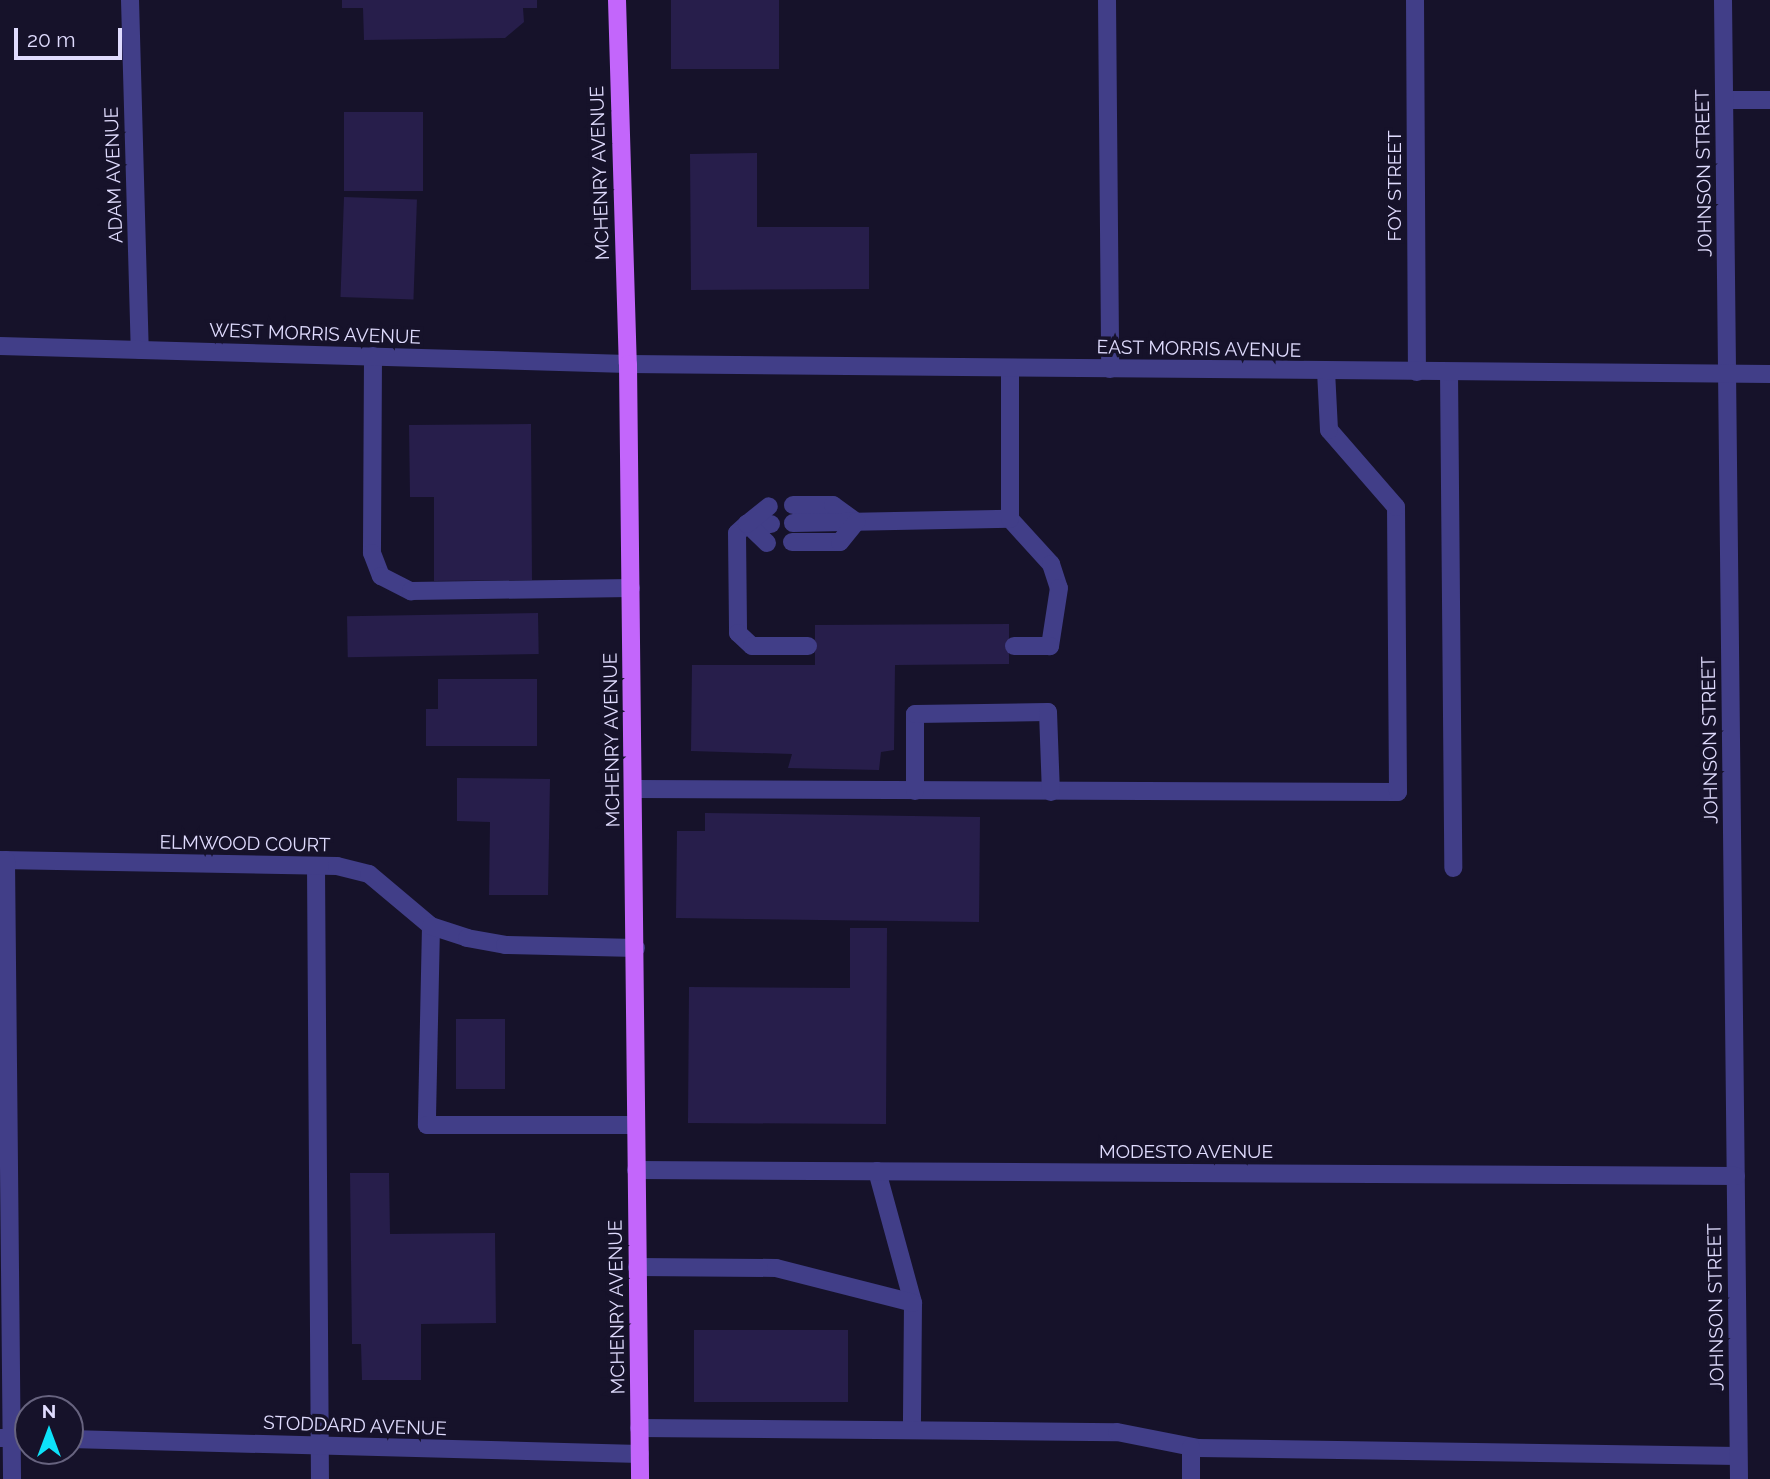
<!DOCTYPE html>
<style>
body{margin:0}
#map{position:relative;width:1770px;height:1479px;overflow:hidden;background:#16122a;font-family:Raleway,sans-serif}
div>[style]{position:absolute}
.building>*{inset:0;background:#271e4b;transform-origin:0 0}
.service>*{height:18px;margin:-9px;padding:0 9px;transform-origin:9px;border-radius:9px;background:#413e88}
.minor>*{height:18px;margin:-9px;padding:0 9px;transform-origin:9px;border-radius:9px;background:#413e88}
.tertiary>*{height:18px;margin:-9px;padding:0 9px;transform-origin:9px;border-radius:9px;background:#413e88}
.primary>*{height:18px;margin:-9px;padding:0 9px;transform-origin:9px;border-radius:9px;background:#c366fb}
span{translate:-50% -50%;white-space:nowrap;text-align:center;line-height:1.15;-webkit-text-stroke:7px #16122a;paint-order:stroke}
.street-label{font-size:19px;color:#e0dcfe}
.north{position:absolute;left:14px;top:1395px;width:70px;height:70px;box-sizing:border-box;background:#16122a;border:2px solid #67637f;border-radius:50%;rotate:0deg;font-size:19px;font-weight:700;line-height:28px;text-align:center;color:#e0dcfe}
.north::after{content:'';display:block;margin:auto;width:24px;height:32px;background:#0de2f9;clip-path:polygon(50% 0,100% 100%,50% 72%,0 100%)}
.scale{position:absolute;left:14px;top:28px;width:108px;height:32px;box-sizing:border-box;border:4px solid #e0dcfe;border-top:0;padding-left:9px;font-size:21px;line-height:24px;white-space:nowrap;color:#e0dcfe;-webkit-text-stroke:5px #16122a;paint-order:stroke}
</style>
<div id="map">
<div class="building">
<i style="clip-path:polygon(342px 0,537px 0,537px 8px,523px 8px,524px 22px,505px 38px,364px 40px,363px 8px,342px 8px)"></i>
<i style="left:671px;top:0;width:108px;height:69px"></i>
<i style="left:344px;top:112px;width:79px;height:79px"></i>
<i style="clip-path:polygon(757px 153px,757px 227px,869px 227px,869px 289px,691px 290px,690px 154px)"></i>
<i style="left:344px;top:197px;width:73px;height:100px;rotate:2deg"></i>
<i style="clip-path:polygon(531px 424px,532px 580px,434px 581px,434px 497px,410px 497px,409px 425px)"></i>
<i style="left:538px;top:613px;width:41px;height:191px;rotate:89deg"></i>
<i style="clip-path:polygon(1009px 624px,1009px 664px,895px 665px,894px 750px,881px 752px,879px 770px,788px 768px,792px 754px,691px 751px,692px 665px,815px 665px,815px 625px)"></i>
<i style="clip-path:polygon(438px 679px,537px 679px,537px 746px,426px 746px,426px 709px,438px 709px)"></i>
<i style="clip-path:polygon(457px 778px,550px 779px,548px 895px,489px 895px,490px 822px,457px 821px)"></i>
<i style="clip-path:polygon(705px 813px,980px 817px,979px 922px,676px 918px,677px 831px,705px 831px)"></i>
<i style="clip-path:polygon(850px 928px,887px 928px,886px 1124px,688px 1123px,689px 987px,850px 988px)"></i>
<i style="left:505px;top:1019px;width:70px;height:49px;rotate:90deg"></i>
<i style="clip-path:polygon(350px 1173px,389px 1173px,390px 1234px,495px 1233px,496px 1323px,421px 1324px,421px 1380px,362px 1380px,361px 1344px,352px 1344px)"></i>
<i style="left:694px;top:1330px;width:154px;height:72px"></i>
</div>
<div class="service">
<i style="left:1107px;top:0;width:369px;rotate:89.5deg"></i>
<i style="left:1725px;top:100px;width:45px"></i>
<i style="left:373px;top:356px;width:197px;rotate:90.3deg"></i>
<i style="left:372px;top:553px;width:25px;rotate:69deg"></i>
<i style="left:381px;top:576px;width:34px;rotate:27deg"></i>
<i style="left:411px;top:591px;width:220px;rotate:-0.8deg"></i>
<i style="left:1449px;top:372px;width:496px;rotate:89.5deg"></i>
<i style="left:793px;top:505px;width:40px"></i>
<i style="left:833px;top:505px;width:29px;rotate:36deg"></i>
<i style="left:1010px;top:519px;width:61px;rotate:47.7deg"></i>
<i style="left:1051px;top:564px;width:25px;rotate:72deg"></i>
<i style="left:1059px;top:588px;width:59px;rotate:98.8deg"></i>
<i style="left:1050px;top:646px;width:36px;rotate:180deg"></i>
<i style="left:793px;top:523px;width:217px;rotate:-1.1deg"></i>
<i style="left:1010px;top:519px;width:151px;rotate:-90deg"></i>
<i style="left:771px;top:524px;width:24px;rotate:180deg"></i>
<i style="left:747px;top:524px;width:13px;rotate:138deg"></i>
<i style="left:737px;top:533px;width:100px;rotate:89.4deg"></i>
<i style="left:738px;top:633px;width:19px;rotate:43deg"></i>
<i style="left:752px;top:646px;width:56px"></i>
<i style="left:792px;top:542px;width:48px"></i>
<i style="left:840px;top:542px;width:26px;rotate:-51deg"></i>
<i style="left:767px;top:543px;width:28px;rotate:-136deg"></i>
<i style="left:747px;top:524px;width:28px;rotate:-39deg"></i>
<i style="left:634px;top:789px;width:764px;rotate:0.22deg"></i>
<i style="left:1398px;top:792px;width:285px;rotate:-90.4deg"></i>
<i style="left:1396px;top:507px;width:102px;rotate:-131deg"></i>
<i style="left:1329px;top:430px;width:59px;rotate:-92.9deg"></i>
<i style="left:915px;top:791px;width:77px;rotate:-90deg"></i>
<i style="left:915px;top:714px;width:133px;rotate:-0.9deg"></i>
<i style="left:1048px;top:712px;width:80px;rotate:87.9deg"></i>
<i style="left:316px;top:866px;width:613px;rotate:89.63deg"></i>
<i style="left:431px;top:926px;width:199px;rotate:91.2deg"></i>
<i style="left:427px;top:1125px;width:209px"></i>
<i style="left:877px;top:1171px;width:137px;rotate:74.7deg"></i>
<i style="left:913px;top:1303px;width:126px;rotate:90.5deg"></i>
<i style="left:637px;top:1267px;width:139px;rotate:0.4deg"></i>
<i style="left:776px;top:1268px;width:141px;rotate:14.3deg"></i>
<i style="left:639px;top:1428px;width:478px;rotate:0.5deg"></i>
<i style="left:1117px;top:1432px;width:83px;rotate:11.2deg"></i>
<i style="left:1198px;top:1448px;width:540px;rotate:0.85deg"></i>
<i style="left:1191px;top:1479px;width:32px;rotate:-90deg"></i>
</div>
<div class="minor">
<i style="left:130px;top:0;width:350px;rotate:88.4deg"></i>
<i style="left:1415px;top:0;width:372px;rotate:89.7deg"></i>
<i style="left:1723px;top:0;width:1479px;rotate:89.38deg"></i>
<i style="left:0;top:346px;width:628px;rotate:1.64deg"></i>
<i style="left:0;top:860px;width:337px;rotate:1deg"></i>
<i style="left:337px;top:866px;width:33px;rotate:14deg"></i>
<i style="left:369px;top:874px;width:81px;rotate:40deg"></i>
<i style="left:431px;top:926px;width:38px;rotate:18deg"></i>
<i style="left:467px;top:938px;width:39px;rotate:10deg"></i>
<i style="left:505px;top:945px;width:131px;rotate:1.3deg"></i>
<i style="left:6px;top:860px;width:619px;rotate:89.44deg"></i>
<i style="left:636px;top:1170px;width:1100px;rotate:0.31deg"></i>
</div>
<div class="tertiary">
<i style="left:628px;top:364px;width:1142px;rotate:0.5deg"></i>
<i style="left:0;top:1438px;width:28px"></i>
<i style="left:70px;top:1439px;width:570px;rotate:1.51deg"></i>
</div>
<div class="primary">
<i style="left:617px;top:0;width:364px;rotate:88.3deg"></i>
<i style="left:628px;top:364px;width:1115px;rotate:89.38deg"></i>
</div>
<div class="street-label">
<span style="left:600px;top:173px;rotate:-92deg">MCHENRY AVENUE</span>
<span style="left:1704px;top:173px;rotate:-91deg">JOHNSON STREET</span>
<span style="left:114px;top:175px;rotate:-92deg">ADAM AVENUE</span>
<span style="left:1395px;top:186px;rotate:-90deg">FOY STREET</span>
<span style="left:315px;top:334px;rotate:2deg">WEST MORRIS AVENUE</span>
<span style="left:1199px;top:349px;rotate:1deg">EAST MORRIS AVENUE</span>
<span style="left:612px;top:740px;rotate:-91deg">MCHENRY AVENUE</span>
<span style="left:1710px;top:740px;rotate:-91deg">JOHNSON STREET</span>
<span style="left:245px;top:844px;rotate:1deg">ELMWOOD COURT</span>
<span style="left:1186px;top:1152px">MODESTO AVENUE</span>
<span style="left:617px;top:1307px;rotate:-91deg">MCHENRY AVENUE</span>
<span style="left:1716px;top:1307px;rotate:-91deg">JOHNSON STREET</span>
<span style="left:355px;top:1426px;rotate:2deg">STODDARD AVENUE</span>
</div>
<div class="north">N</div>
<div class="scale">20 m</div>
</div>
